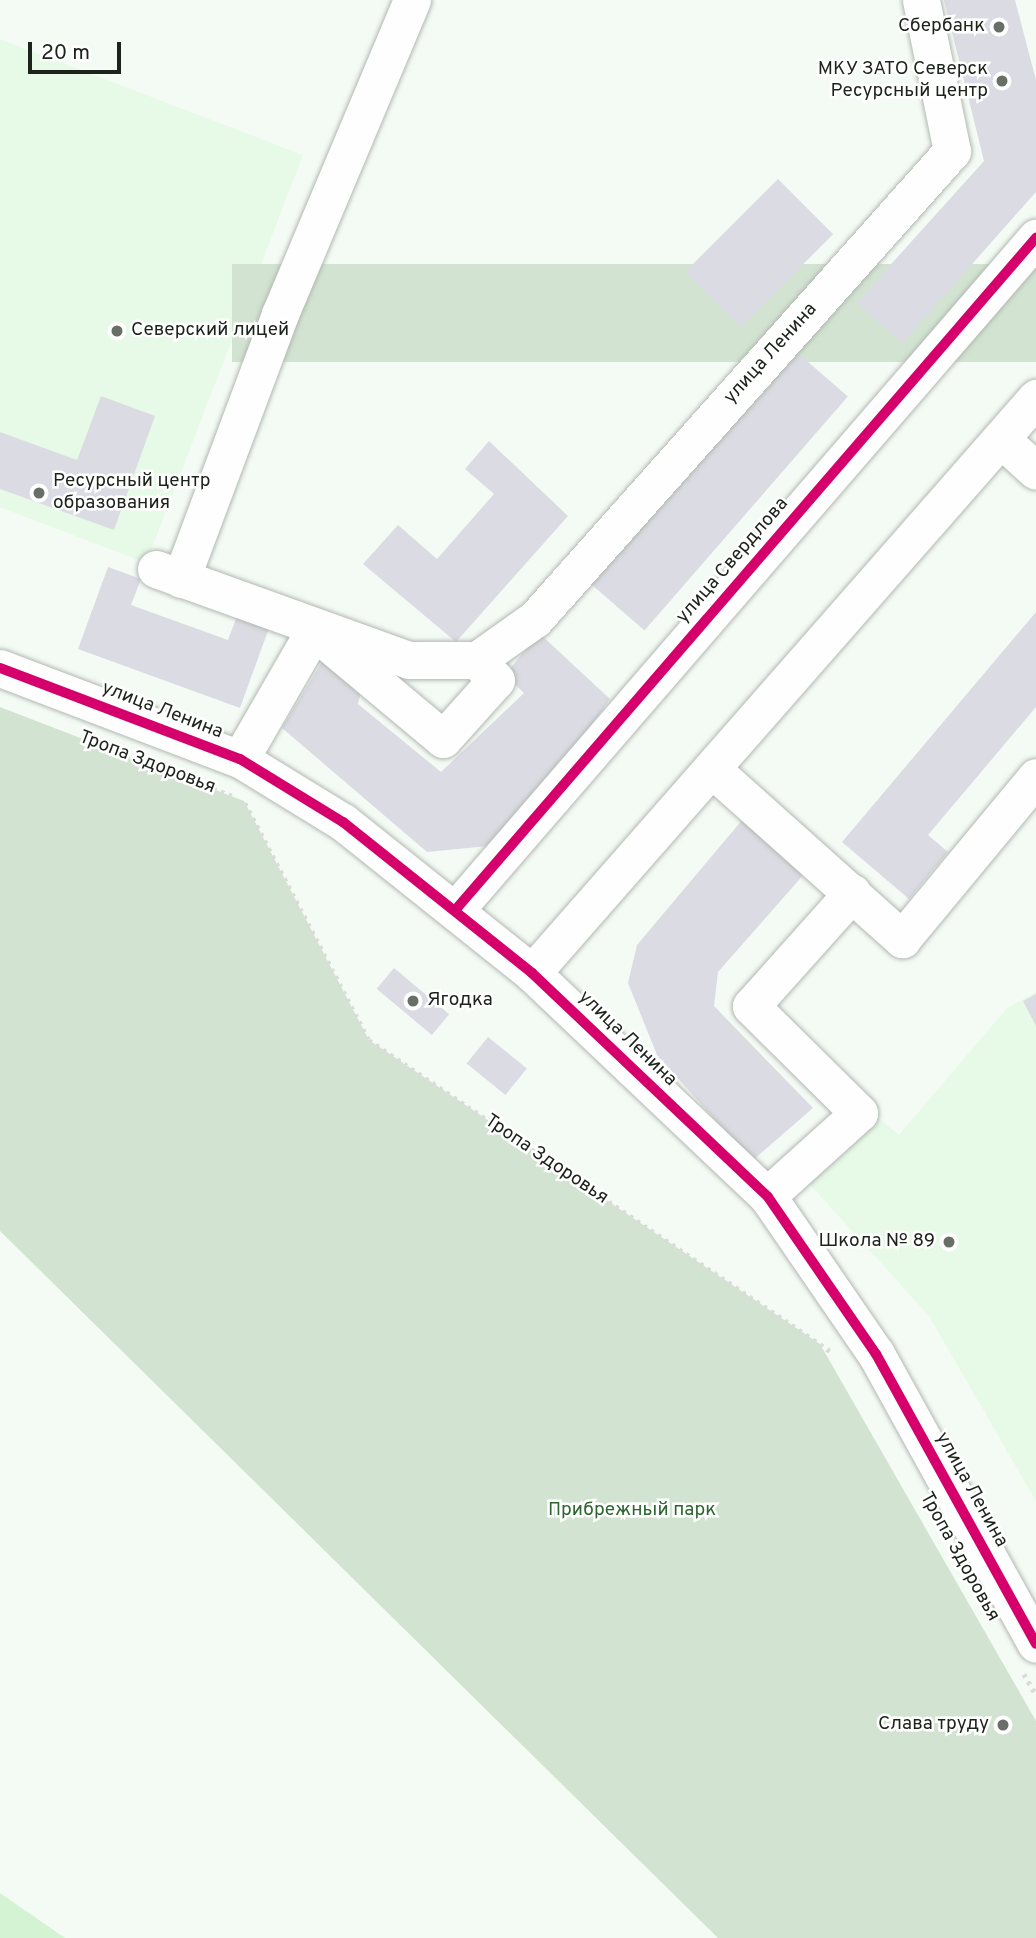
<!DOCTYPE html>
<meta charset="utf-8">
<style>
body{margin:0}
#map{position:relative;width:1036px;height:1938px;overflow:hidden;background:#f4fbf4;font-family:Overpass,sans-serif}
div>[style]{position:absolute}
.built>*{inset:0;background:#e7f9e7}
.green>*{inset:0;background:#d2e4d1;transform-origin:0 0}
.water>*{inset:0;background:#d4f3d3}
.building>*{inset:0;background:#dbdce3;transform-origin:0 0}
.path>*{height:4.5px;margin-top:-2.25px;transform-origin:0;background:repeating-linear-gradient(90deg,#d9dcd9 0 3.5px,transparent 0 8.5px)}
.roads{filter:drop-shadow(0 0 2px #b2b8b2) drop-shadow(0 0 2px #b2b8b2)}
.minor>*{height:37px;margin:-18.5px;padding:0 18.5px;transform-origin:18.5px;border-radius:18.5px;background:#fdfefd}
.cycleway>*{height:10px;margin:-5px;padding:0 5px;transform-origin:5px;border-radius:5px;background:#d6006c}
.dots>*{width:19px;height:19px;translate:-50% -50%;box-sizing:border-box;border:4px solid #fff;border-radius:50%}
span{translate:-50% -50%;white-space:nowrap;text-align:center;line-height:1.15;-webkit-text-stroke:5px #fff;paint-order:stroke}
.poi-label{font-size:19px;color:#1c231b}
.right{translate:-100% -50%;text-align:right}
.left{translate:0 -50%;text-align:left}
.street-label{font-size:19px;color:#1c231b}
.park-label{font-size:19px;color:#2e6530}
.scale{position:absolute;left:28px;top:42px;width:93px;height:32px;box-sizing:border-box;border:4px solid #1c231b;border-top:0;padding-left:9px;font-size:21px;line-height:24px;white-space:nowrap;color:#1c231b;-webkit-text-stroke:5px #fff;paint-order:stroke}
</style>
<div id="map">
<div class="built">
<i style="clip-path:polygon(0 39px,303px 155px,146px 563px,0 507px)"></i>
<i style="clip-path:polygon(1036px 992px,1036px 1501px,929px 1316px,796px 1169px,864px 1106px,899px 1135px,1007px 1008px)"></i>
</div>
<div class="green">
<i style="left:1036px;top:264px;width:98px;height:804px;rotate:90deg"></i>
<i style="clip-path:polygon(0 707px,244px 801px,369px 1040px,820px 1344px,1036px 1721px,1036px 1938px,718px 1938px,0 1231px)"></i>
</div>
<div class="water">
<i style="clip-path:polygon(0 1893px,65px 1938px,0 1938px)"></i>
</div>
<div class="building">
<i style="clip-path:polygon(944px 0,1015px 0,1036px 80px,1036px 192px,902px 343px,856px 303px,984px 161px)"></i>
<i style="left:778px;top:179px;width:78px;height:131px;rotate:45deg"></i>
<i style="left:792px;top:348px;width:74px;height:310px;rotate:41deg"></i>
<i style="clip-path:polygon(101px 396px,155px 416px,114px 530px,0 489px,0 432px,77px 460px)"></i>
<i style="clip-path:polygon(489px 441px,568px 516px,456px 642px,363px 564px,398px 525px,437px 559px,494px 494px,465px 469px)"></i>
<i style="clip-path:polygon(108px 567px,141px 579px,131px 605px,228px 640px,237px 616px,269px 628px,240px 708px,78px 649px)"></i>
<i style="clip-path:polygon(1036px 612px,1036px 707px,928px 835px,948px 852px,909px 899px,842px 842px)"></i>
<i style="clip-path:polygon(539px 633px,610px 699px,509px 844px,427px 852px,282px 728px,325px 657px,363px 684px,358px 704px,441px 772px,524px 693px,505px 675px)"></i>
<i style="clip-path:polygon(743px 819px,805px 873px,718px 972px,714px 1006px,813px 1108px,752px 1161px,657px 1055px,628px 983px,637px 945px)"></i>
<i style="left:394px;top:968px;width:72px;height:27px;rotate:40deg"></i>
<i style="clip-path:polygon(1036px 994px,1036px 1026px,1023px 1001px)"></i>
<i style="left:488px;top:1037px;width:50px;height:34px;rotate:39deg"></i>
</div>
<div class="path">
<i style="left:86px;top:740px;width:156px;rotate:21deg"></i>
<i style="left:245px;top:803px;width:267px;rotate:62.4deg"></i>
<i style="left:369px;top:1040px;width:560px;rotate:34deg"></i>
<i style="left:1024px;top:1674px;width:24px;rotate:60deg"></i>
</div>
<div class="roads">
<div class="minor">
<i style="left:1001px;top:439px;width:47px;rotate:42.4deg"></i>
<i style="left:156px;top:569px;width:269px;rotate:19.8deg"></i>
<i style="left:409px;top:660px;width:68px"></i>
<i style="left:181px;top:579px;width:283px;rotate:-69.5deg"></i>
<i style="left:280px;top:314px;width:341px;rotate:-67.2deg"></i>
<i style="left:0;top:668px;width:257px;rotate:20.8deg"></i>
<i style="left:240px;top:759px;width:121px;rotate:31.5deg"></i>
<i style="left:343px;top:822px;width:242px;rotate:38.6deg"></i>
<i style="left:532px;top:973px;width:325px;rotate:43.5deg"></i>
<i style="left:768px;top:1197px;width:191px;rotate:55.5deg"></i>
<i style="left:876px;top:1354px;width:331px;rotate:61.1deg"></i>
<i style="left:240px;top:759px;width:148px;rotate:-60deg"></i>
<i style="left:314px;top:631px;width:168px;rotate:39.9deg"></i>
<i style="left:443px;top:739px;width:79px;rotate:-48.1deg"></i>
<i style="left:496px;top:680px;width:28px;rotate:-134deg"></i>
<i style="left:477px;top:660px;width:71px;rotate:-35.3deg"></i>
<i style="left:535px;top:619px;width:627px;rotate:-48.3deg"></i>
<i style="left:952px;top:151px;width:154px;rotate:-101.6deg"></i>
<i style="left:713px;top:770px;width:254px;rotate:41.8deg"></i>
<i style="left:902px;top:939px;width:210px;rotate:-50.4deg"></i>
<i style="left:457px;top:908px;width:886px;rotate:-49.17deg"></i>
<i style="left:532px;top:973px;width:765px;rotate:-48.76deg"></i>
<i style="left:767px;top:1196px;width:124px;rotate:-42.1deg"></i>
<i style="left:859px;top:1113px;width:152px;rotate:-135.3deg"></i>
<i style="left:751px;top:1006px;width:152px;rotate:-48.2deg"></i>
</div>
</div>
<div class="cycleway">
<i style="left:0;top:668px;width:257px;rotate:20.8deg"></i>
<i style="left:240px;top:759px;width:121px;rotate:31.5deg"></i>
<i style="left:343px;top:822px;width:242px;rotate:38.6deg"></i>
<i style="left:532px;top:973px;width:325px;rotate:43.5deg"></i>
<i style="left:768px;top:1197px;width:191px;rotate:55.5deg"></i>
<i style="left:876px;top:1354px;width:331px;rotate:61.1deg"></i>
<i style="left:457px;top:908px;width:886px;rotate:-49.17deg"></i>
</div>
<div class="dots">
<i style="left:999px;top:27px;background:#686f67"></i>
<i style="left:1002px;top:81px;background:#686f67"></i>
<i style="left:117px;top:331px;background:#686f67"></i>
<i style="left:39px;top:493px;background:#686f67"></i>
<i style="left:413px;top:1001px;background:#686f67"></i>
<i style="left:949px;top:1242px;background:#686f67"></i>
<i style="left:1003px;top:1725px;background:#686f67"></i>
</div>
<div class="poi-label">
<span class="right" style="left:985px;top:27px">Сбербанк</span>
<span class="right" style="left:988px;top:81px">МКУ ЗАТО Северск<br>Ресурсный центр</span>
<span class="left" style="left:131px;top:331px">Северский лицей</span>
<span class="left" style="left:53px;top:493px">Ресурсный центр<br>образования</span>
<span class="left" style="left:427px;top:1001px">Ягодка</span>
<span class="right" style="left:935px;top:1242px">Школа № 89</span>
<span class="right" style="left:989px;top:1725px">Слава труду</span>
</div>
<div class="street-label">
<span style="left:771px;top:354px;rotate:-48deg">улица Ленина</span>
<span style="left:733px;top:561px;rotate:-49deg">улица Свердлова</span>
<span style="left:162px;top:711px;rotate:21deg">улица Ленина</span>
<span style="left:147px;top:763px;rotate:21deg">Тропа Здоровья</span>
<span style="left:627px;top:1039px;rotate:44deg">улица Ленина</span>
<span style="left:546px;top:1160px;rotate:34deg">Тропа Здоровья</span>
<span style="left:971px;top:1490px;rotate:61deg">улица Ленина</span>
<span style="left:959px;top:1557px;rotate:61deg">Тропа Здоровья</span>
</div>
<div class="park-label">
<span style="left:632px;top:1511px">Прибрежный парк</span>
</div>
<div class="scale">20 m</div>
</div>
